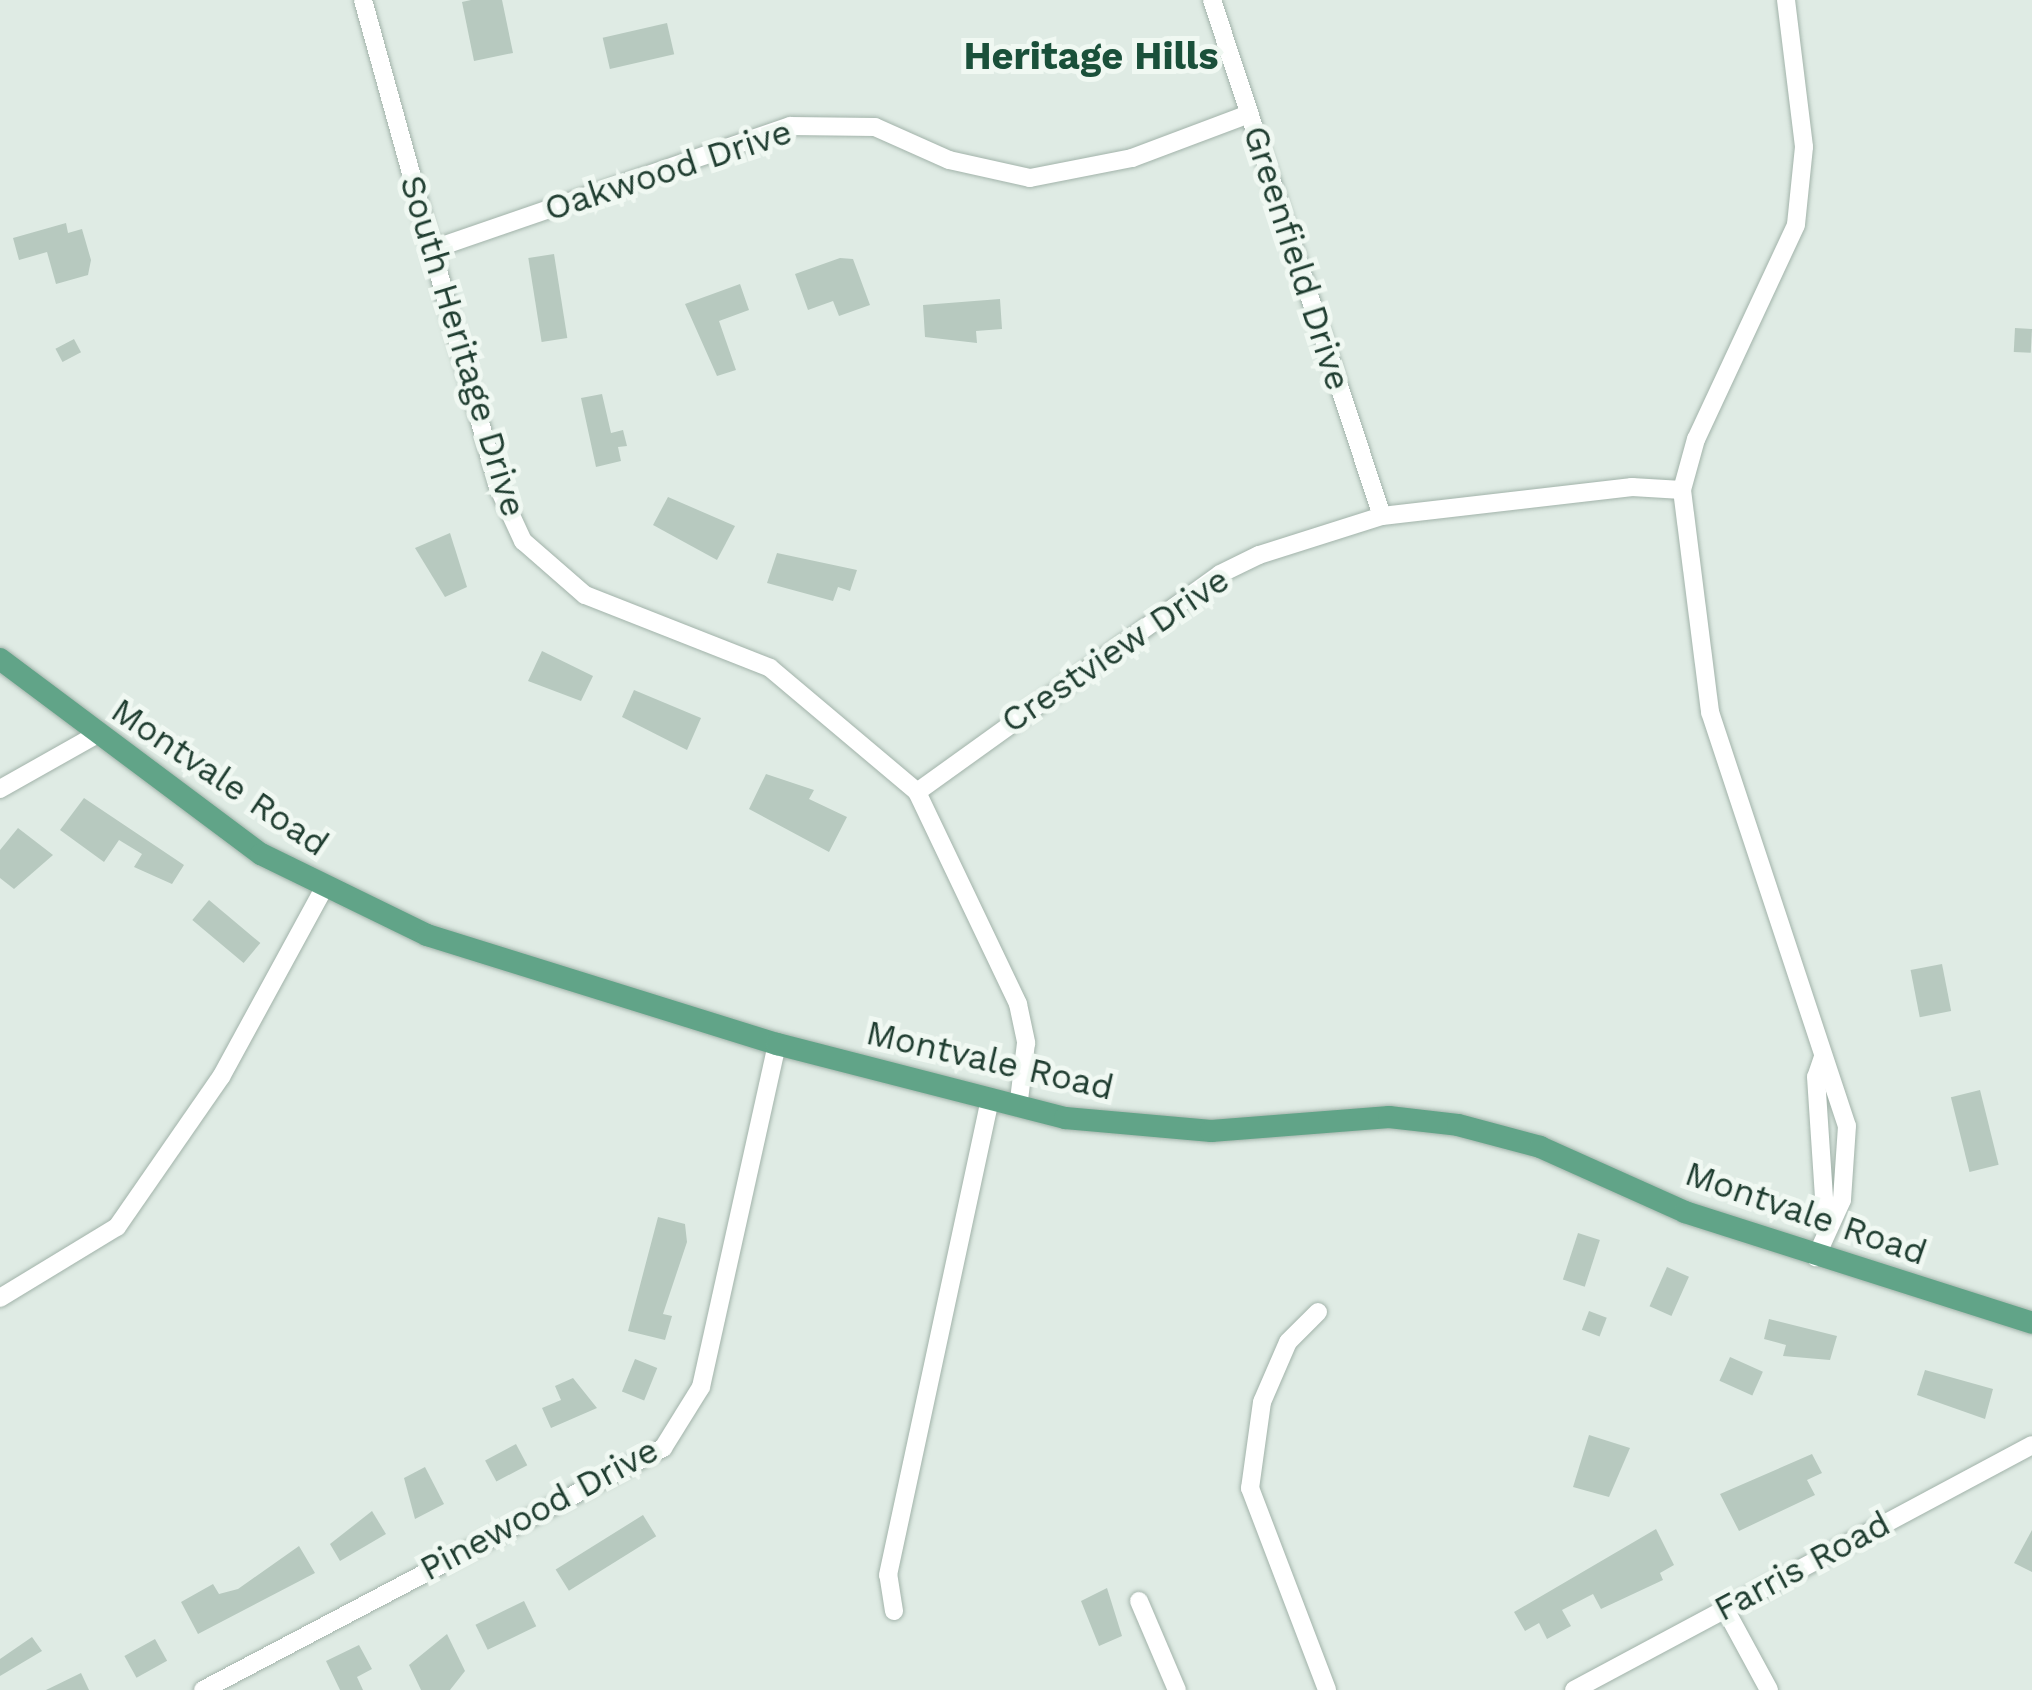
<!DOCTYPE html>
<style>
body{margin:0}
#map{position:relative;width:2032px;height:1690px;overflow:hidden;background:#dfebe4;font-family:"Work Sans",sans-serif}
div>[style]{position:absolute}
.building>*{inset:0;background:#b7c9bf;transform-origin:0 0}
.roads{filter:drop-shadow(0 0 2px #a2b3aa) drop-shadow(0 0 2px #a2b3aa)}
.minor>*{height:18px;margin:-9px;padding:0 9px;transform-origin:9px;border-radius:9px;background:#fff}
.major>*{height:22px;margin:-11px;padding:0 11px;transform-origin:11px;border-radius:11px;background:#61a488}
span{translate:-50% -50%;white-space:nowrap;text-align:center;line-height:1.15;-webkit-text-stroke:10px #f0f8f2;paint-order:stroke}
.street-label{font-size:35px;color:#1f3d30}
.neighbourhood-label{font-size:38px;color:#1a503a;font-weight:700}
</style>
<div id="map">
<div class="building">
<i style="clip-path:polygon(471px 0,502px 0,513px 53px,474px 61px,462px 2px)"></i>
<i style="left:667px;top:23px;width:32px;height:66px;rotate:77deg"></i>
<i style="clip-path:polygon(66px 223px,68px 233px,82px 229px,91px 260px,88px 275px,56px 284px,47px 252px,19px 260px,13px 238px)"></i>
<i style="left:554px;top:254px;width:85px;height:26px;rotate:81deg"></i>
<i style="clip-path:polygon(840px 258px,853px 259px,870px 305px,839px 316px,833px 301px,808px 310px,795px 274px)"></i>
<i style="clip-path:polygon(740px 284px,749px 310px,719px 321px,736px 370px,717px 376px,685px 304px)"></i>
<i style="clip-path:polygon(1000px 299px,1002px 329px,976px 331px,977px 343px,925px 337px,923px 305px)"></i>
<i style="left:2015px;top:328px;width:17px;height:24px;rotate:3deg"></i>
<i style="left:74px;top:339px;width:15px;height:21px;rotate:62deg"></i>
<i style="clip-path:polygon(602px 394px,611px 433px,623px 430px,627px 446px,618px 447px,621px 461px,596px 467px,581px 398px)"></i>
<i style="clip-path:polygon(668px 497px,735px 526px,717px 560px,653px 525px)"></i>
<i style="clip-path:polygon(450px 533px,467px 587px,445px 597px,415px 548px)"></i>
<i style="clip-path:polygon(777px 553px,857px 570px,850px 591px,838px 587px,833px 601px,767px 583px)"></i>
<i style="clip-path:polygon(542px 651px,593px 676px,581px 701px,528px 681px)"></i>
<i style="clip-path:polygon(634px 690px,701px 718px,687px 750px,622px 717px)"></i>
<i style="clip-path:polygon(766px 774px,814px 790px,809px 799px,847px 817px,829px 852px,749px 809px)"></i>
<i style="clip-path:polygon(84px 798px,184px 865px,172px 884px,134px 867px,142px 854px,119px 840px,104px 862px,60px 830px)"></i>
<i style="clip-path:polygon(18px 828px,53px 855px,14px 889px,0 878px,0 850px)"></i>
<i style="left:209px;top:900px;width:67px;height:26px;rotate:40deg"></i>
<i style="left:1942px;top:964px;width:48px;height:32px;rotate:79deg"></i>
<i style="left:1980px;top:1090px;width:77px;height:30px;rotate:76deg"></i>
<i style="clip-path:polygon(658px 1217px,685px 1224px,687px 1242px,663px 1314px,672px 1316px,665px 1340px,628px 1331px)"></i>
<i style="left:1578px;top:1233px;width:23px;height:49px;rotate:18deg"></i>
<i style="left:1667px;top:1267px;width:24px;height:43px;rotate:24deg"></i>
<i style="left:1589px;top:1311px;width:19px;height:20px;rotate:21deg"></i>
<i style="clip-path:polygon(1769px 1319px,1837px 1336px,1830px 1360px,1783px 1356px,1786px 1345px,1764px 1339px)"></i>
<i style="left:1730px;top:1357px;width:36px;height:26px;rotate:24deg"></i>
<i style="left:635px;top:1359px;width:24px;height:35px;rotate:22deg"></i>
<i style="clip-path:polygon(1925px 1370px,1993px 1389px,1985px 1419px,1917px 1395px)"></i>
<i style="clip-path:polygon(573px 1378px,597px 1408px,551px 1428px,542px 1408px,561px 1400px,555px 1386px)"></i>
<i style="clip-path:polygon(1589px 1435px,1630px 1448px,1609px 1497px,1573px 1487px)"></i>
<i style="left:516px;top:1444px;width:24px;height:35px;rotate:62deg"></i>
<i style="clip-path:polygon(1812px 1454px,1822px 1473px,1807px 1480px,1815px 1495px,1739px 1531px,1720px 1494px)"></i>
<i style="clip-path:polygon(425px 1467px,444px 1504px,415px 1519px,404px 1478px)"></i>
<i style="clip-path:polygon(372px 1511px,386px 1534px,340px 1561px,330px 1544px)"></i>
<i style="left:643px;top:1515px;width:25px;height:103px;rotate:58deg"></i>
<i style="clip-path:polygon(1656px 1529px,1674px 1565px,1660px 1573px,1663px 1580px,1601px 1609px,1593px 1594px,1562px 1610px,1571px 1626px,1547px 1639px,1539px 1623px,1525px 1631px,1514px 1612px)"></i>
<i style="clip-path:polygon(2032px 1530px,2032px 1572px,2014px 1563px)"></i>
<i style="clip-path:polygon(299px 1546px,315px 1573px,198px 1634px,181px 1602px,213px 1584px,219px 1594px,238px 1589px)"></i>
<i style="clip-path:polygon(1107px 1588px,1122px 1636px,1099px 1646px,1081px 1601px)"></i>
<i style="left:524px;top:1601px;width:28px;height:54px;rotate:64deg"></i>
<i style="clip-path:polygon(447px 1634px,465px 1671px,450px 1690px,421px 1690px,409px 1665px)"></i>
<i style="clip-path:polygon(32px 1637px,42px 1651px,0 1676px,0 1659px)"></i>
<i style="left:155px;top:1639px;width:25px;height:35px;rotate:61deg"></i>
<i style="clip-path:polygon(359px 1645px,372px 1669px,357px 1677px,363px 1690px,340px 1690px,326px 1661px)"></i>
<i style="clip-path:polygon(81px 1673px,89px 1690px,46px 1690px)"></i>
</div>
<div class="roads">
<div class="minor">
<i style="left:363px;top:0;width:505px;rotate:74.51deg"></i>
<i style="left:498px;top:487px;width:60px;rotate:65.2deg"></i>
<i style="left:523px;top:541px;width:82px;rotate:41.1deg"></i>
<i style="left:585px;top:595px;width:199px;rotate:21.5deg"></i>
<i style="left:770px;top:668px;width:192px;rotate:40.1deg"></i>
<i style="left:917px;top:792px;width:235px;rotate:64.5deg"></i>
<i style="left:1018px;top:1004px;width:40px;rotate:78deg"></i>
<i style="left:1026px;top:1043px;width:65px;rotate:97deg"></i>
<i style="left:1212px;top:0;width:543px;rotate:71.77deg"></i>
<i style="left:1786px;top:0;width:148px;rotate:83deg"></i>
<i style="left:1804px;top:147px;width:78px;rotate:95.9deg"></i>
<i style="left:1796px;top:225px;width:236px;rotate:115deg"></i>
<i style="left:1696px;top:439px;width:53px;rotate:105.4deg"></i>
<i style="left:1682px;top:490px;width:224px;rotate:82.8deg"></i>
<i style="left:1710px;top:712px;width:436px;rotate:71.7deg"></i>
<i style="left:1847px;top:1126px;width:74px;rotate:93.9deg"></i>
<i style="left:1842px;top:1200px;width:63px;rotate:114.5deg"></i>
<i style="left:433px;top:249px;width:378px;rotate:-19deg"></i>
<i style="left:790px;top:126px;width:85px;rotate:0.7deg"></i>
<i style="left:875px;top:127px;width:81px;rotate:24deg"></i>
<i style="left:949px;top:160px;width:83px;rotate:12.5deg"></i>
<i style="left:1030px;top:178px;width:104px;rotate:-11.1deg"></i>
<i style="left:1132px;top:158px;width:125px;rotate:-20.6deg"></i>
<i style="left:0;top:789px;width:110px;rotate:-29.4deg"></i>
<i style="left:917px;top:792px;width:373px;rotate:-35.7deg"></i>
<i style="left:1220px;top:574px;width:43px;rotate:-26deg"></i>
<i style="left:1259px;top:555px;width:129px;rotate:-17.6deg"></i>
<i style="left:1382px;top:516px;width:252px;rotate:-6.6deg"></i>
<i style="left:1632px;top:487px;width:50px;rotate:3.4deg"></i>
<i style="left:1823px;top:1057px;width:21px;rotate:109deg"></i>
<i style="left:1816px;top:1077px;width:150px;rotate:86.2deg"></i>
<i style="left:0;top:1298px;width:137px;rotate:-31.3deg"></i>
<i style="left:117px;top:1227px;width:183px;rotate:-55.3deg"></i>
<i style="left:221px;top:1077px;width:213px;rotate:-61.4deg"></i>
<i style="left:1318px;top:1312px;width:42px;rotate:135deg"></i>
<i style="left:1288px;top:1342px;width:65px;rotate:113.4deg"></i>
<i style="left:1262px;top:1402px;width:87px;rotate:97.9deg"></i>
<i style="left:1250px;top:1488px;width:216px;rotate:69.1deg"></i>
<i style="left:1139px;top:1601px;width:97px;rotate:66.9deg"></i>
<i style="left:1724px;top:1607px;width:94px;rotate:61.5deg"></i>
<i style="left:894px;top:1611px;width:36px;rotate:-99deg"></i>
<i style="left:888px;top:1575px;width:484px;rotate:-77.9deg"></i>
<i style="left:203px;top:1690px;width:520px;rotate:-27.75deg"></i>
<i style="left:663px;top:1448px;width:72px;rotate:-58.1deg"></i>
<i style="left:701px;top:1387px;width:351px;rotate:-77.5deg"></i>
<i style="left:1574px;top:1690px;width:519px;rotate:-28.14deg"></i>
</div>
<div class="major">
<i style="left:0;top:659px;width:326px;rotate:36.8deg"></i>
<i style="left:261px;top:854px;width:185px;rotate:26deg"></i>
<i style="left:427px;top:935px;width:367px;rotate:17.3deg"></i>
<i style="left:777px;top:1044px;width:297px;rotate:14.4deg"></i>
<i style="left:1065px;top:1118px;width:147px;rotate:5.1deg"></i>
<i style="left:1211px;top:1131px;width:179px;rotate:-4.5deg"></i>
<i style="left:1389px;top:1117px;width:69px;rotate:6.6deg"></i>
<i style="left:1458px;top:1125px;width:85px;rotate:15deg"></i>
<i style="left:1540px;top:1147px;width:159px;rotate:24.1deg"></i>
<i style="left:1685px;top:1212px;width:364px;rotate:17.7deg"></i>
</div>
</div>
<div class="street-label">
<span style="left:668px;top:170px;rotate:-18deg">Oakwood Drive</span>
<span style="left:1297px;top:258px;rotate:72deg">Greenfield Drive</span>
<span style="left:463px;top:346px;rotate:73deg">South Heritage Drive</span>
<span style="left:1115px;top:650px;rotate:-34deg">Crestview Drive</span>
<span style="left:220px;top:777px;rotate:34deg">Montvale Road</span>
<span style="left:990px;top:1060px;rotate:13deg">Montvale Road</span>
<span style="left:1806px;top:1213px;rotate:19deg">Montvale Road</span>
<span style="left:539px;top:1509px;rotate:-28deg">Pinewood Drive</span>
<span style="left:1802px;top:1566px;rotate:-28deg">Farris Road</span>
</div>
<div class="neighbourhood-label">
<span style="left:1091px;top:57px">Heritage Hills</span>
</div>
</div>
